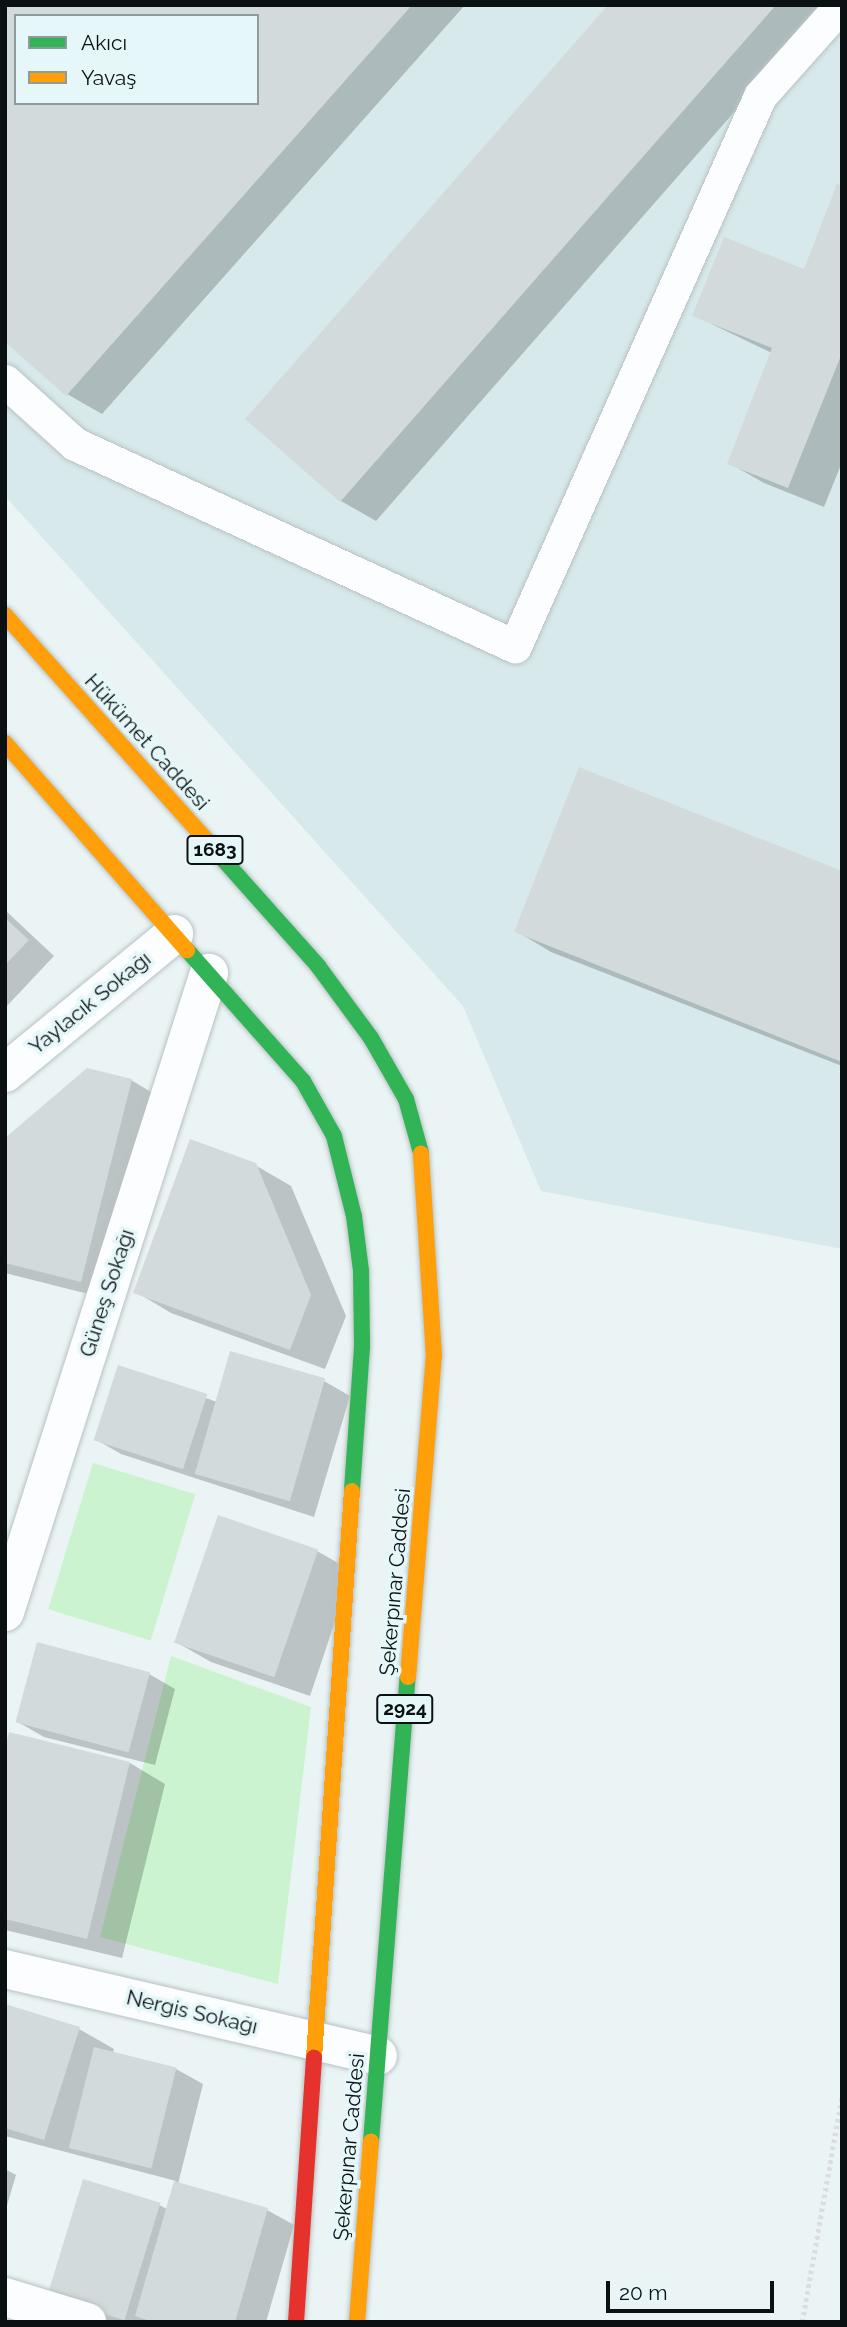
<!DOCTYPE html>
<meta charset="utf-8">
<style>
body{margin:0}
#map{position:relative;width:847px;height:2327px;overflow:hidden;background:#eaf4f5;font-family:Raleway,sans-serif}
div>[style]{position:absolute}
.built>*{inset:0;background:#d7e9eb}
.green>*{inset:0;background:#cbf3cf;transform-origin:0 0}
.shadow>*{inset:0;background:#0003}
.building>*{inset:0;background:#d3dadb;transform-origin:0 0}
.path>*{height:4.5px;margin-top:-2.25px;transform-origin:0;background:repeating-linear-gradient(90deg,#dbdede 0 3.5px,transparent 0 7px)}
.roads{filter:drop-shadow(0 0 2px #bac1c1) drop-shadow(0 0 2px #bac1c1)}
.lane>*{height:33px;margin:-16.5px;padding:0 16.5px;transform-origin:16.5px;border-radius:16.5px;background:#fcfdfe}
.street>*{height:38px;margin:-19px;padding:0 19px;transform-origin:19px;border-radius:19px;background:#fcfdfe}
.fast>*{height:16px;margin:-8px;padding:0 8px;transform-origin:8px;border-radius:8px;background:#30b455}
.slow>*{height:16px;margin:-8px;padding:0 8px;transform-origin:8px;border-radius:8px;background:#ff9f0a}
.jam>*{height:16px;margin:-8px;padding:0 8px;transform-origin:8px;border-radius:8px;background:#e5322d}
span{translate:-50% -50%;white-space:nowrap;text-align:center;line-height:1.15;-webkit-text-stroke:7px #e6f7f9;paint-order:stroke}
.shield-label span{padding:2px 5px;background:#e6f7f9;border:2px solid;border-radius:5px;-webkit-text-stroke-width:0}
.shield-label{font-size:19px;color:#0b1112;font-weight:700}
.street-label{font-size:21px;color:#0b1112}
.frame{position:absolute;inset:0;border:7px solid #0b1112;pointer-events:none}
.legend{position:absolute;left:14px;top:14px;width:245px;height:91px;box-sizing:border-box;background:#e6f7f9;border:2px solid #8e9b9d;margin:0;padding:9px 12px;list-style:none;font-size:21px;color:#0b1112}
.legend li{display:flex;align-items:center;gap:14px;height:35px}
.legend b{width:35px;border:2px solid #8e9b9d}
.scale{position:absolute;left:606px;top:2281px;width:168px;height:32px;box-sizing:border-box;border:4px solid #0b1112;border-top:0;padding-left:9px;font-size:21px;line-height:24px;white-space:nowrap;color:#0b1112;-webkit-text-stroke:5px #e6f7f9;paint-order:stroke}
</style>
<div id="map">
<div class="built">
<i style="clip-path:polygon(evenodd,5px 5px,842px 5px,842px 1249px,541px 1191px,463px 1006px,5px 496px,5px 5px,16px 16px,257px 16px,257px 103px,16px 103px,16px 16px)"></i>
</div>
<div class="green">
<i style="left:93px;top:1463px;width:107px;height:153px;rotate:17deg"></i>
<i style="clip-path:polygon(171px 1656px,311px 1707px,278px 1984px,100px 1937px)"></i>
</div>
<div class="shadow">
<i style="clip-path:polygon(evenodd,5px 5px,465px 5px,102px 414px,67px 394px,5px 340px,5px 5px,16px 16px,257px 16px,257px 103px,16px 103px,16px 16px)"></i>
<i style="clip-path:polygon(610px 5px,828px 5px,376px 521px,341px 501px)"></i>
<i style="clip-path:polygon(842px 188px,842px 462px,824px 507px,764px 483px,729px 463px,772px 353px,695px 316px,805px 271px)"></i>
<i style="clip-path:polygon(842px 873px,842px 1066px,551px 952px,516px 931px)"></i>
<i style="clip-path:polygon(5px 910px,54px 956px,5px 1008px)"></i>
<i style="clip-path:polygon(131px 1080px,166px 1101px,116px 1301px,5px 1273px,5px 1140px)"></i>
<i style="clip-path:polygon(255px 1165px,291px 1186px,346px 1316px,325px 1369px,171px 1313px,136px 1292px)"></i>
<i style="clip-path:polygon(119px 1367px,217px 1402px,324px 1381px,350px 1396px,314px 1517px,121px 1454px,95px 1439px)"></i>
<i style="clip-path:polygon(317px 1551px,352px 1571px,310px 1696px,211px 1662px,176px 1642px)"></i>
<i style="clip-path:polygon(149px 1674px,175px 1689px,155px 1765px,44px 1737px,18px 1722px)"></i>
<i style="clip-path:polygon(5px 1756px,130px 1763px,165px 1784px,122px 1958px,5px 1930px)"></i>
<i style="clip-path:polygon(5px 2006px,79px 2029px,114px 2049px,113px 2053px,176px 2069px,203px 2084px,178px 2184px,267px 2210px,294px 2225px,266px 2322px,110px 2322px,74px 2310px,159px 2205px,167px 2209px,176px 2181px,5px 2136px)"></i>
<i style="clip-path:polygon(5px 2169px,16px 2175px,5px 2212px)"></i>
</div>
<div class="building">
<i style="clip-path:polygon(evenodd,5px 5px,412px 5px,66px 396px,5px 342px,5px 5px,16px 16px,257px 16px,257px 103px,16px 103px,16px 16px)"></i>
<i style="clip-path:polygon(608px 5px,776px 5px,340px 502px,245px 419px)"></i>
<i style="clip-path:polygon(837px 184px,842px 186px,842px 353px,788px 488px,727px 464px,772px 348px,692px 316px,724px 237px,804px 269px)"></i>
<i style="clip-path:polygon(579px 767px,842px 871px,842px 1062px,514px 932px)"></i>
<i style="clip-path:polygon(5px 918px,29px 940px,5px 965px)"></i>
<i style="clip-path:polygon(87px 1068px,132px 1079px,81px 1282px,5px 1263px,5px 1138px)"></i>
<i style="clip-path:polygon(190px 1139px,256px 1163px,311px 1295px,290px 1350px,133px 1293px)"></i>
<i style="left:230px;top:1351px;width:99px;height:128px;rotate:16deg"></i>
<i style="left:118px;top:1365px;width:94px;height:79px;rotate:18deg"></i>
<i style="left:218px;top:1515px;width:106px;height:135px;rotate:19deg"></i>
<i style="left:37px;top:1642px;width:117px;height:83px;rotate:15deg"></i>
<i style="clip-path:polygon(9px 1732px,130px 1762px,87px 1939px,5px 1919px,5px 1749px)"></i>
<i style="clip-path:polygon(5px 2004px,80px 2027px,44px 2140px,5px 2128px)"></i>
<i style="left:94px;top:2047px;width:85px;height:104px;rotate:14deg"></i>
<i style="left:83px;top:2179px;width:81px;height:123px;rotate:17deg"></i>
<i style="clip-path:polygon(174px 2181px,268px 2208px,235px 2322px,153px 2322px,135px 2316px)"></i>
</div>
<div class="path">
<i style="left:802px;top:2322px;width:231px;rotate:-80deg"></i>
</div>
<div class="roads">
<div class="lane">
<i style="left:5px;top:381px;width:94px;rotate:42deg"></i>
<i style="left:75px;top:444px;width:484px;rotate:24.7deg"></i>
<i style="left:515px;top:646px;width:602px;rotate:-65.99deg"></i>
<i style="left:760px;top:96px;width:122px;rotate:-48.3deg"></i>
</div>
<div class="street">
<i style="left:5px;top:1073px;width:219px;rotate:-39.4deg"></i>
<i style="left:5px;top:1612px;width:671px;rotate:-72.29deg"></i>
<i style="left:5px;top:1969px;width:383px;rotate:13.1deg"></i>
<i style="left:5px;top:2297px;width:86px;rotate:17deg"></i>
</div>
<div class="fast">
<i style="left:205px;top:839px;width:170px;rotate:48.3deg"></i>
<i style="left:318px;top:966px;width:89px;rotate:53.6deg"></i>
<i style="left:371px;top:1038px;width:70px;rotate:60.2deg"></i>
<i style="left:406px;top:1099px;width:56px;rotate:74.5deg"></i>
<i style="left:187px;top:950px;width:175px;rotate:48.5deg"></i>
<i style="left:303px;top:1081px;width:63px;rotate:60.6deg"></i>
<i style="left:334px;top:1136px;width:82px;rotate:76deg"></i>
<i style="left:354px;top:1216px;width:55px;rotate:82.7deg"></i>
<i style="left:361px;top:1271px;width:76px;rotate:89.2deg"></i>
<i style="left:362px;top:1347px;width:144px;rotate:94deg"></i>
<i style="left:371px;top:2142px;width:466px;rotate:-85.5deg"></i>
</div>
<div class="slow">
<i style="left:5px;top:615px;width:300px;rotate:48.2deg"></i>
<i style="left:5px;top:743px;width:276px;rotate:48.7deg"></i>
<i style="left:408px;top:1677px;width:322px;rotate:-85.4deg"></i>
<i style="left:434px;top:1356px;width:203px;rotate:-93.7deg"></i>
<i style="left:314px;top:2058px;width:568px;rotate:-86.17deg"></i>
<i style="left:357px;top:2322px;width:181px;rotate:-85.6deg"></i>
</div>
<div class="jam">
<i style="left:296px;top:2322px;width:265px;rotate:-86.1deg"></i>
</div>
</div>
<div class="shield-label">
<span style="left:215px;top:850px">1683</span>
<span style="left:405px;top:1709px">2924</span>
</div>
<div class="street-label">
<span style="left:147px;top:742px;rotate:48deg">Hükümet Caddesi</span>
<span style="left:90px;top:1003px;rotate:-39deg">Yaylacık Sokağı</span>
<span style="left:107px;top:1293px;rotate:-72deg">Güneş Sokağı</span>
<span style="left:395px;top:1582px;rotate:-85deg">Şekerpınar Caddesi</span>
<span style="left:192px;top:2012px;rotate:13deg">Nergis Sokağı</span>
<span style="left:349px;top:2147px;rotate:-85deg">Şekerpınar Caddesi</span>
</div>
<div class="frame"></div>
<ul class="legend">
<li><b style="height:9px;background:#30b455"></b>Akıcı</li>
<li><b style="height:9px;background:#ff9f0a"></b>Yavaş</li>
</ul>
<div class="scale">20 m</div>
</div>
